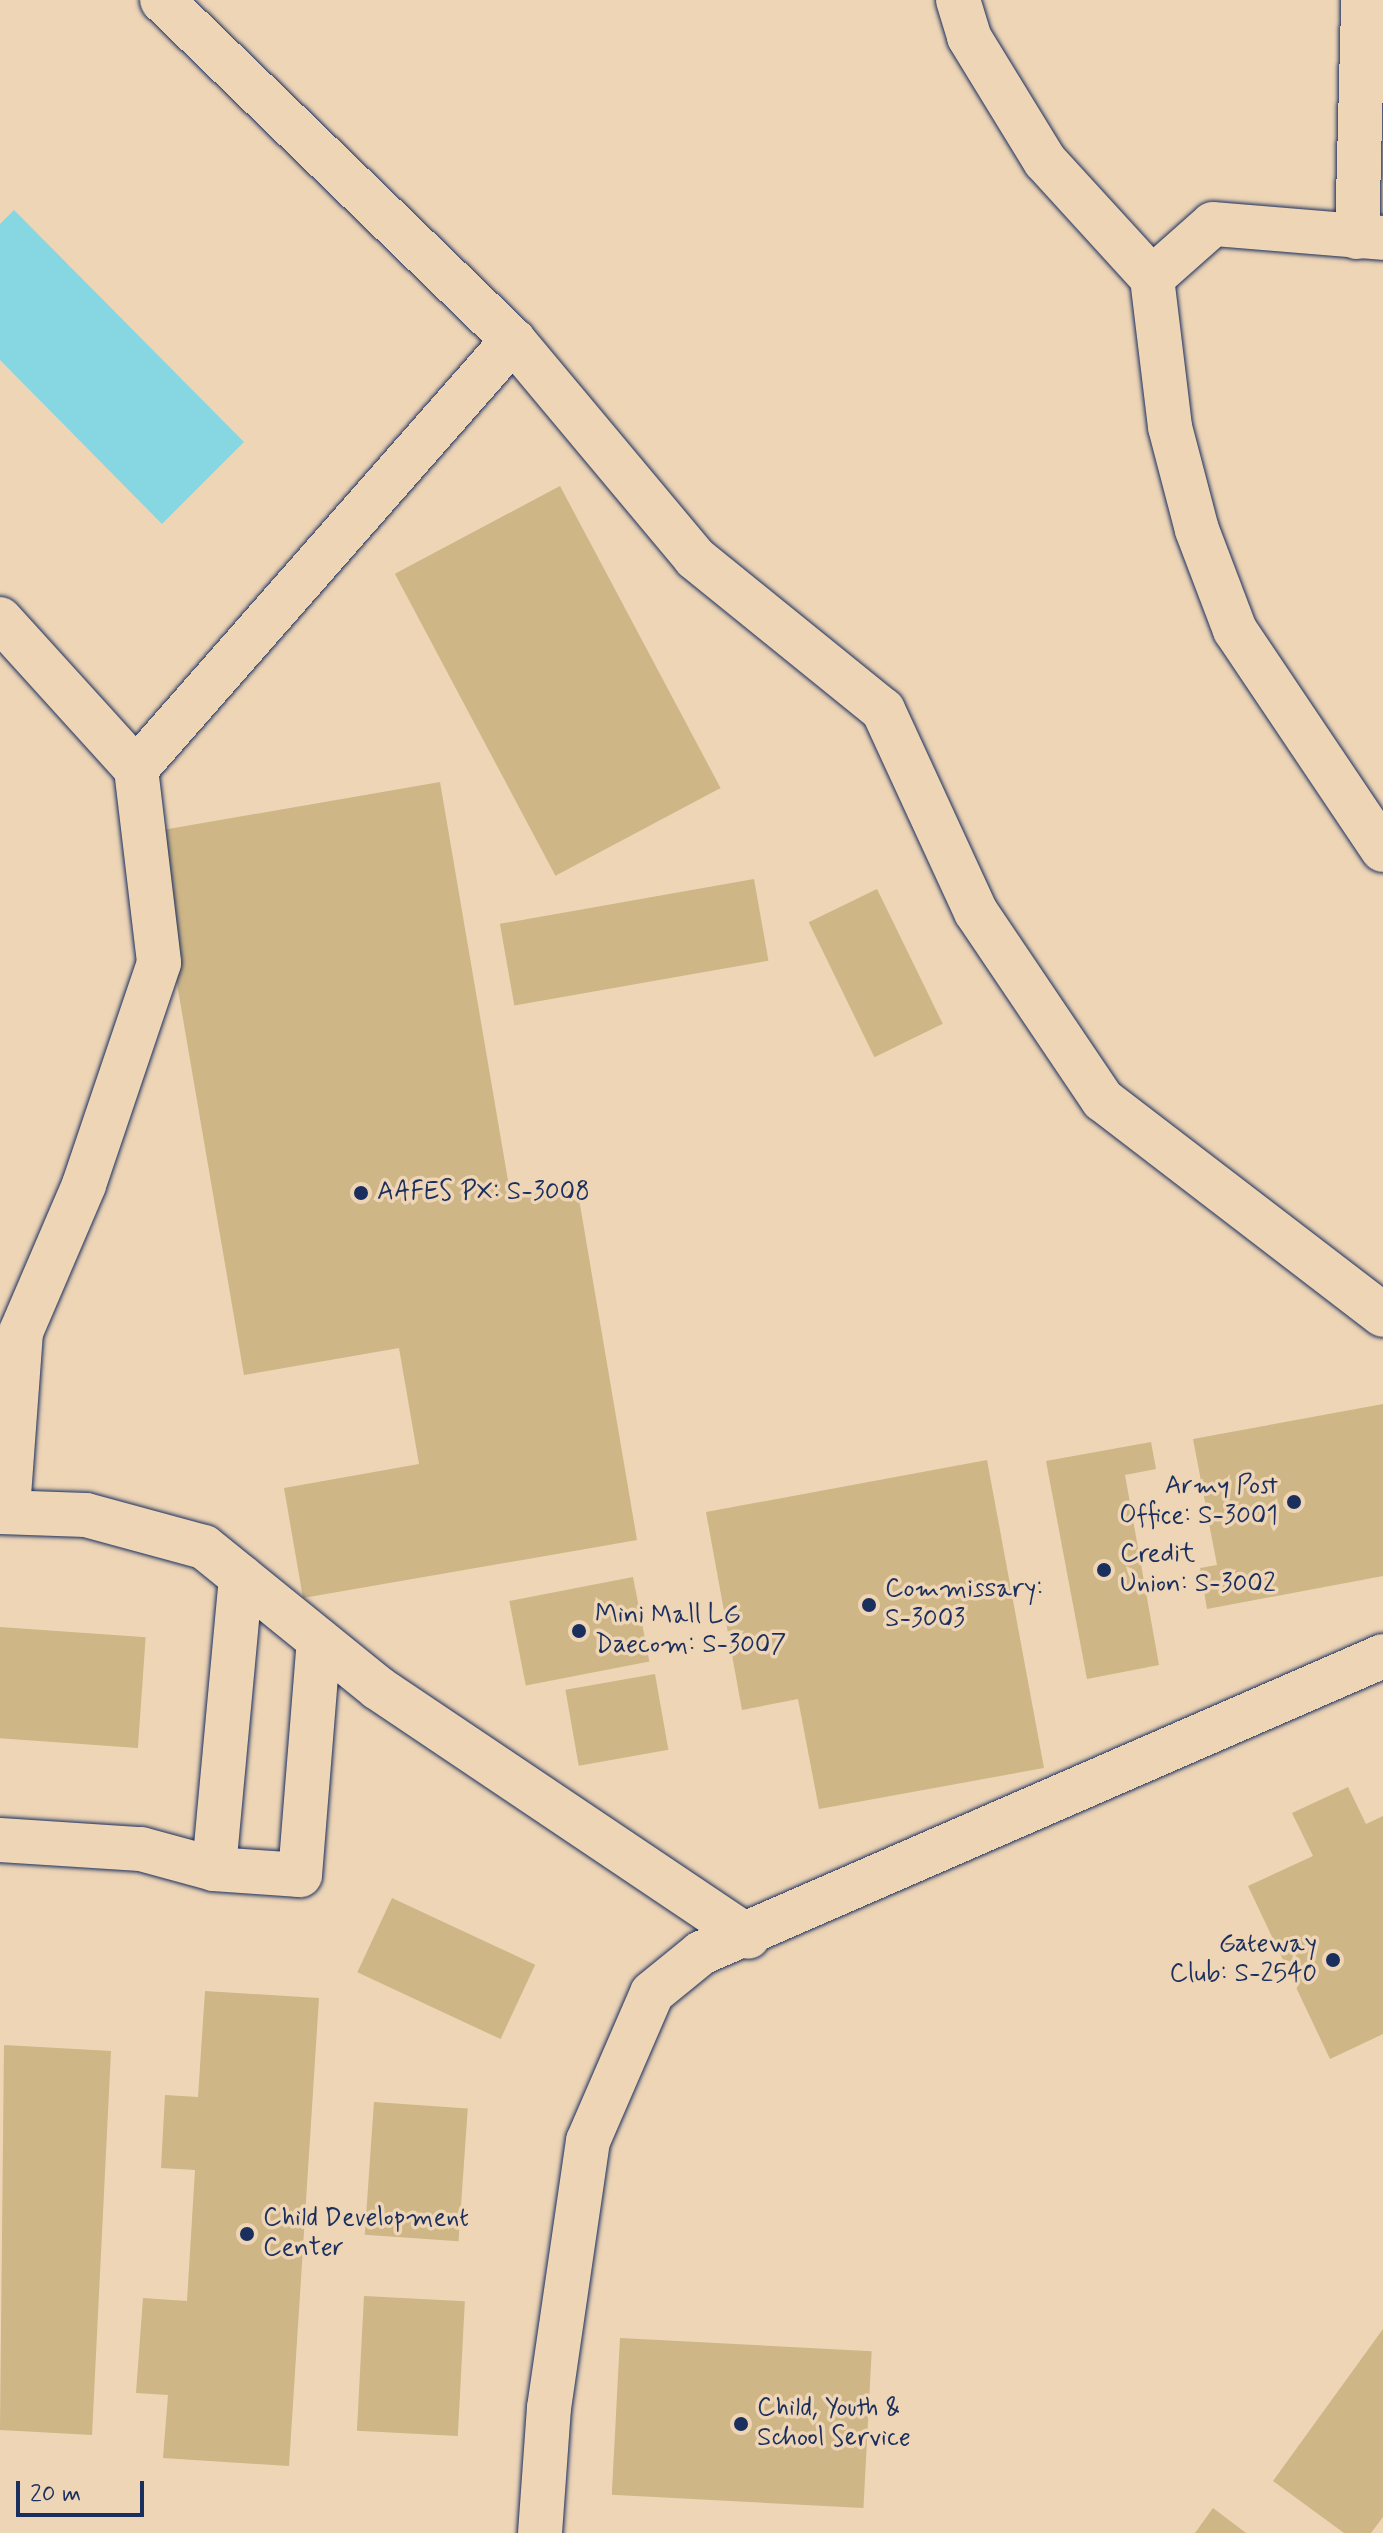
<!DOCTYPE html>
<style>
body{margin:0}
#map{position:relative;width:1383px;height:2533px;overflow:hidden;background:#eed5b6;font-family:Mynerve,sans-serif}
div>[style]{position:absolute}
.water>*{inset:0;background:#87d7e2}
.building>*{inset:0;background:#ceb686;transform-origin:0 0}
.roads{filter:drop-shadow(0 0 2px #1b2f5e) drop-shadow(0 0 2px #1b2f5e)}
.minor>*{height:44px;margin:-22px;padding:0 22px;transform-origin:22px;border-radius:22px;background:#eed5b6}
.dots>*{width:22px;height:22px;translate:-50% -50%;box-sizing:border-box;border:4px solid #eed5b6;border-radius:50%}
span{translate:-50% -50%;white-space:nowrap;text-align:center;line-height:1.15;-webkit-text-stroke:7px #eed5b6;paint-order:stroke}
.poi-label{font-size:26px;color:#1b2f5e}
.left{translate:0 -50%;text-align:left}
.right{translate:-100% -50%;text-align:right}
.scale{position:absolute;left:16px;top:2481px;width:128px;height:36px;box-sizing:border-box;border:4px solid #1b2f5e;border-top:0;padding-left:10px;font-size:24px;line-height:28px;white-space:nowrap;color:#1b2f5e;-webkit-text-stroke:6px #eed5b6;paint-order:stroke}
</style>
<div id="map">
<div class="water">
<i style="clip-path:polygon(14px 210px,244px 442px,162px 524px,0 360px,0 224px)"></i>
</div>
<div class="building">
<i style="left:560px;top:486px;width:342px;height:187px;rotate:62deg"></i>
<i style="clip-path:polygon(440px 782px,511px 1198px,577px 1187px,637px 1540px,303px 1598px,284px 1488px,419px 1464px,399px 1348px,244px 1375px,151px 832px)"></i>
<i style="left:754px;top:879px;width:83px;height:258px;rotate:80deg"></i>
<i style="left:877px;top:889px;width:150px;height:76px;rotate:64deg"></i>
<i style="clip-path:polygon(1383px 1404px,1383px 1576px,1207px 1609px,1200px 1568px,1217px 1565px,1193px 1439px)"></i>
<i style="clip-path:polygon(1151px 1442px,1156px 1469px,1125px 1475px,1159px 1665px,1087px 1679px,1046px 1461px)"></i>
<i style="clip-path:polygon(987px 1460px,1044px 1768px,819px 1809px,798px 1699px,742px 1710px,706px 1512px)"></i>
<i style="left:633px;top:1577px;width:86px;height:126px;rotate:79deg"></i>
<i style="left:0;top:1627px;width:146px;height:111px;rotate:4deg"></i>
<i style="left:655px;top:1674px;width:77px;height:91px;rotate:80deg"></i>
<i style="clip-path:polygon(1348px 1787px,1366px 1824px,1383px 1816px,1383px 2034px,1330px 2059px,1248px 1886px,1313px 1856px,1292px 1813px)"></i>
<i style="left:392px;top:1898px;width:158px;height:82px;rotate:25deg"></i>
<i style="clip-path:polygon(205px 1991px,319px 1998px,289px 2466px,163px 2458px,168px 2395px,136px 2393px,143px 2298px,187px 2301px,195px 2170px,161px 2168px,165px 2095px,198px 2097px)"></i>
<i style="clip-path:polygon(4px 2045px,111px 2051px,92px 2435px,0 2430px)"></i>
<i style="left:374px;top:2102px;width:94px;height:133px;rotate:4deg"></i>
<i style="left:364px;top:2296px;width:101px;height:135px;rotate:3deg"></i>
<i style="clip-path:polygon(1383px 2329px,1383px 2517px,1371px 2533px,1344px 2533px,1273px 2481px)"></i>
<i style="left:620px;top:2338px;width:252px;height:157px;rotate:3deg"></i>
<i style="clip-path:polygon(1213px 2508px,1246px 2533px,1195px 2533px)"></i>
</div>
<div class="roads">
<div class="minor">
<i style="left:162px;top:0;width:489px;rotate:44.1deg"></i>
<i style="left:513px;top:340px;width:284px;rotate:50.1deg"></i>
<i style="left:695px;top:558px;width:242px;rotate:39deg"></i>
<i style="left:883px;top:710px;width:222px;rotate:65.3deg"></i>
<i style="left:976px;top:912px;width:227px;rotate:56deg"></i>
<i style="left:1103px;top:1100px;width:353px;rotate:37.5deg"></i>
<i style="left:958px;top:0;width:39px;rotate:73deg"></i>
<i style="left:969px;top:37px;width:145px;rotate:58.5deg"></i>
<i style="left:1045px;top:161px;width:159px;rotate:47.6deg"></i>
<i style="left:1152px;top:278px;width:150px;rotate:83.1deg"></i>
<i style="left:1170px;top:427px;width:106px;rotate:75.3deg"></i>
<i style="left:1197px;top:530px;width:107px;rotate:69.2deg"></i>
<i style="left:1235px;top:630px;width:265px;rotate:56.1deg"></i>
<i style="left:1357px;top:237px;width:237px;rotate:-88.5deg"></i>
<i style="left:1152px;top:278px;width:81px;rotate:-41.5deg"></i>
<i style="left:1213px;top:224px;width:171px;rotate:4.7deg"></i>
<i style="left:0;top:619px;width:202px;rotate:47.8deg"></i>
<i style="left:136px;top:769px;width:195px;rotate:83.2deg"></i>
<i style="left:159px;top:963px;width:234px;rotate:108.7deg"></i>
<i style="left:84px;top:1185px;width:160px;rotate:113.2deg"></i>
<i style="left:21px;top:1332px;width:179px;rotate:94.2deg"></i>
<i style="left:136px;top:769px;width:571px;rotate:-48.69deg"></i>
<i style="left:0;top:1512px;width:86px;rotate:2deg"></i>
<i style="left:86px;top:1515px;width:122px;rotate:15.2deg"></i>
<i style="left:204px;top:1547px;width:224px;rotate:39deg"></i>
<i style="left:378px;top:1688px;width:446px;rotate:33.9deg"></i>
<i style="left:241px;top:1577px;width:293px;rotate:95.3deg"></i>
<i style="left:214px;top:1869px;width:86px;rotate:4deg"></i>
<i style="left:300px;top:1875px;width:235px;rotate:-85.4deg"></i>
<i style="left:0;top:1840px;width:141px;rotate:3.7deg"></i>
<i style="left:141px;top:1849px;width:76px;rotate:15.3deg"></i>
<i style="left:540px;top:2533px;width:125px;rotate:-85.9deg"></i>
<i style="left:549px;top:2408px;width:270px;rotate:-81.7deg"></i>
<i style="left:588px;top:2141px;width:161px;rotate:-66.6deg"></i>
<i style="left:652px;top:1993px;width:63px;rotate:-39.2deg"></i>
<i style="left:701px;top:1953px;width:744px;rotate:-23.53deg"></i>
</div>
</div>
<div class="dots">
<i style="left:361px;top:1193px;background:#1b2f5e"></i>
<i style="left:1294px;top:1502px;background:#1b2f5e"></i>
<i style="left:1104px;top:1570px;background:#1b2f5e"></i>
<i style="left:869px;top:1605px;background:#1b2f5e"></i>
<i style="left:579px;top:1631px;background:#1b2f5e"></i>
<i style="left:1333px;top:1960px;background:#1b2f5e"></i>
<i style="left:247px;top:2234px;background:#1b2f5e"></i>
<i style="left:741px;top:2424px;background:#1b2f5e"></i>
</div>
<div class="poi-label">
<span class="left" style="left:377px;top:1193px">AAFES PX: S-3008</span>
<span class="right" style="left:1278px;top:1502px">Army Post<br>Office: S-3001</span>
<span class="left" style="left:1120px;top:1570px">Credit<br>Union: S-3002</span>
<span class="left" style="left:885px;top:1605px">Commissary:<br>S-3003</span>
<span class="left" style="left:595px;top:1631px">Mini Mall LG<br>Daecom: S-3007</span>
<span class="right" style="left:1317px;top:1960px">Gateway<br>Club: S-2540</span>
<span class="left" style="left:263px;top:2234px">Child Development<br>Center</span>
<span class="left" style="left:757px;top:2424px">Child, Youth &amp;<br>School Service</span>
</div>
<div class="scale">20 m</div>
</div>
